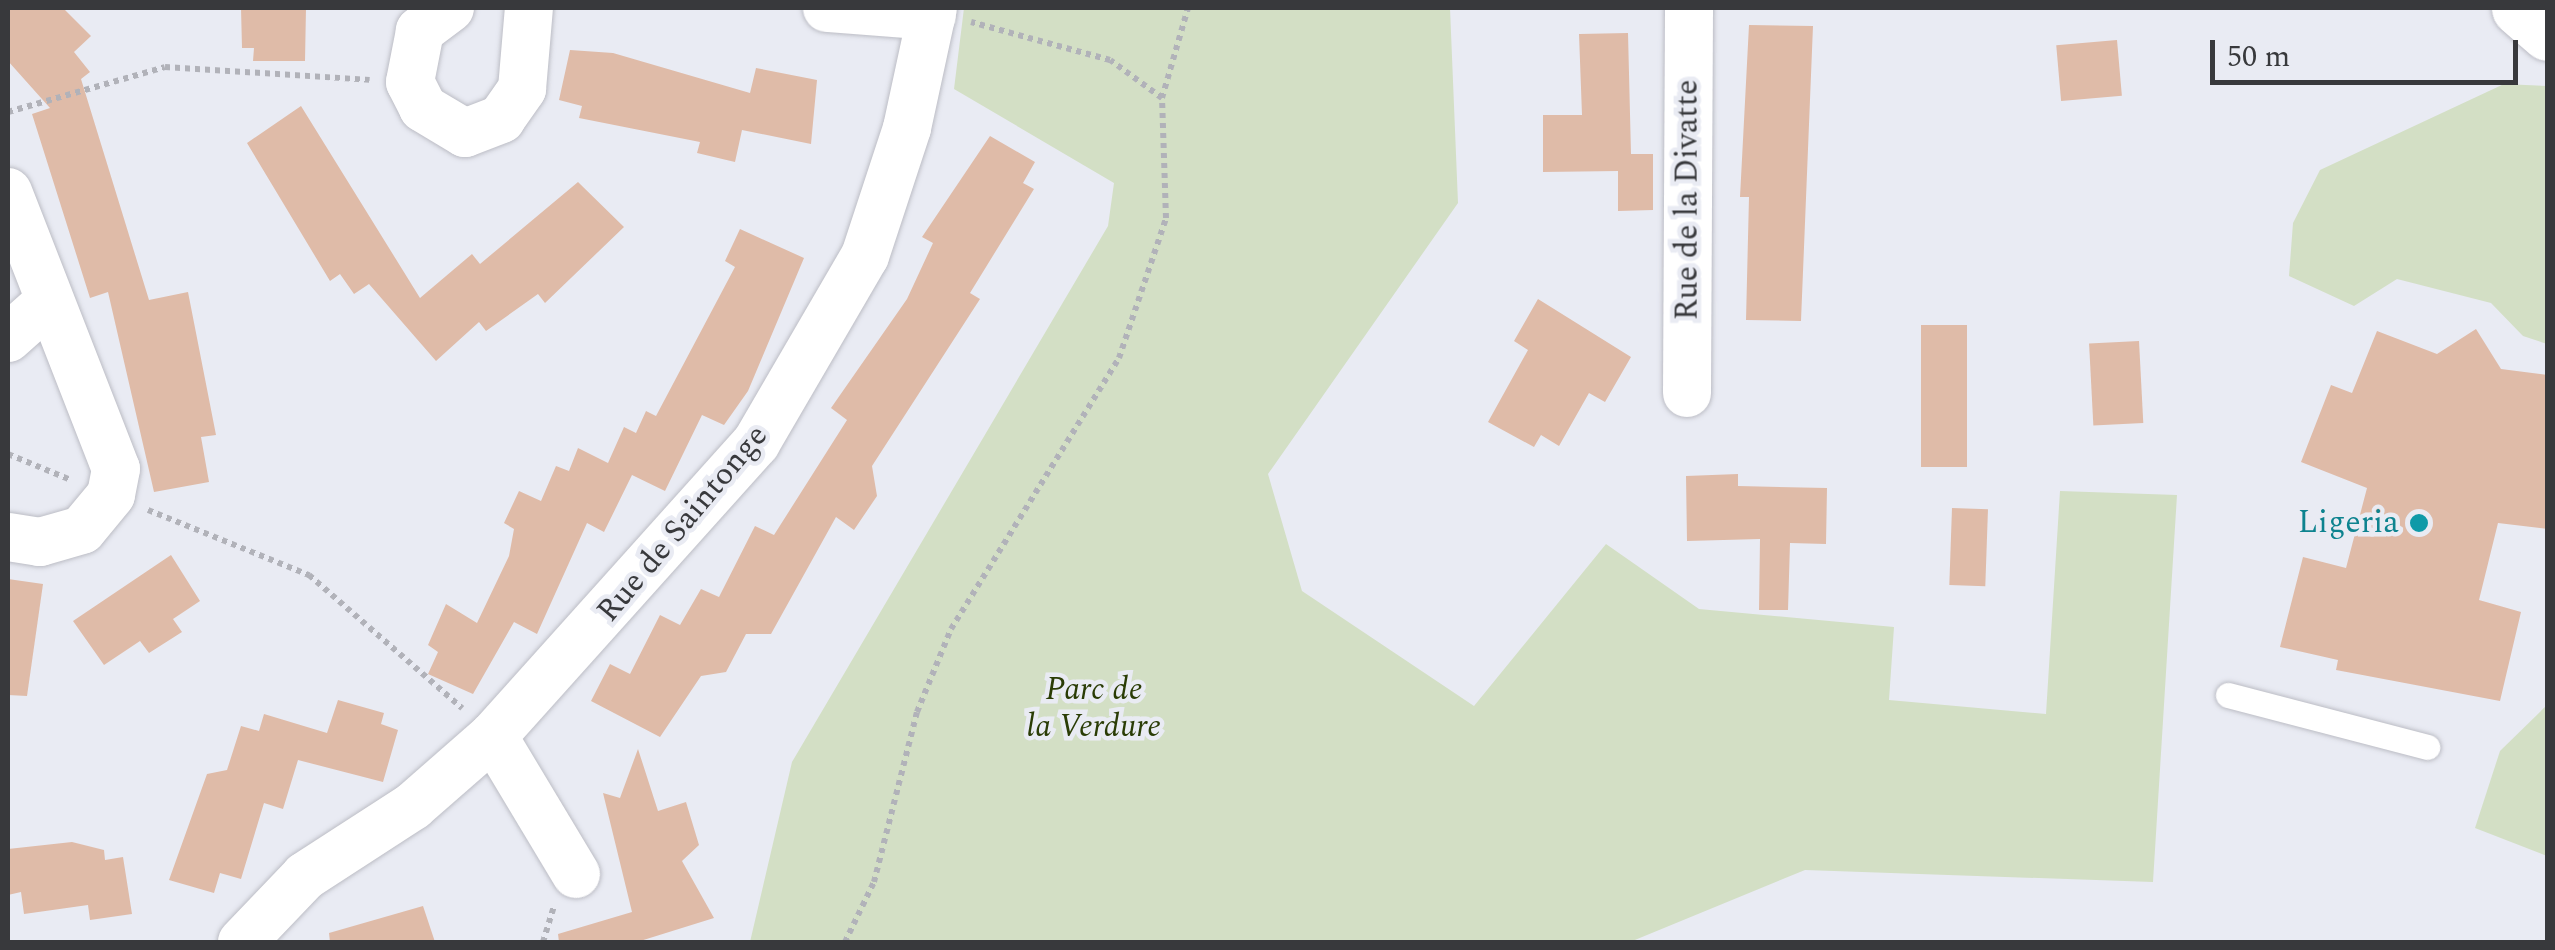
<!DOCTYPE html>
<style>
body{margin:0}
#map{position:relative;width:2555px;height:950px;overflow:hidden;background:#e9ebf3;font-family:Spectral,serif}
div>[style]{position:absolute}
.green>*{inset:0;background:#d3dfc5}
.building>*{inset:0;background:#dfbba8;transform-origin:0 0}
.path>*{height:6px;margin-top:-3px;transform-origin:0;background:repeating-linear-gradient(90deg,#b1b2b9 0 5px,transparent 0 10px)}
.roads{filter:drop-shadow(0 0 2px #bcbdc5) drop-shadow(0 0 2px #bcbdc5)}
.lane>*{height:25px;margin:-12.5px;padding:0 12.5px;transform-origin:12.5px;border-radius:12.5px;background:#fff}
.street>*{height:48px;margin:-24px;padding:0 24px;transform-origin:24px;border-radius:24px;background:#fff}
.secondary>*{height:55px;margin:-27.5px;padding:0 27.5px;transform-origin:27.5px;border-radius:27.5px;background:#fff}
.dots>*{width:28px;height:28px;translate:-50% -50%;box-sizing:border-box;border:5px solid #e9ebf3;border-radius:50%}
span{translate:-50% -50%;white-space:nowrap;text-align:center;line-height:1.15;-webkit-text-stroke:9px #e9ebf3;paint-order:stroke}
.street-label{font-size:32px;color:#38393c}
.culture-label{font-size:32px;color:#0d838f}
.right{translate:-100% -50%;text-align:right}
.park-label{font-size:32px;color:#2a3c05;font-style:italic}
.frame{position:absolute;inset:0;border:10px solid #38393c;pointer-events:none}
.scale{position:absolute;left:2210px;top:40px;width:308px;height:45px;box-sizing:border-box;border:5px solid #38393c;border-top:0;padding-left:12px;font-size:30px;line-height:35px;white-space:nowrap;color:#38393c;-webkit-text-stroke:8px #e9ebf3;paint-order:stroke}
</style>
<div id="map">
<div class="green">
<i style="clip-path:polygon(964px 8px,1450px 8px,1458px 203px,1268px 474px,1302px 591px,1474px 706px,1606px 544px,1699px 609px,1894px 627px,1889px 700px,2046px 714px,2060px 491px,2177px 495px,2153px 882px,1805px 870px,1630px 942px,750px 942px,792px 762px,1108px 226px,1114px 183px,954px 89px)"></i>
<i style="clip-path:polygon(2504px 84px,2547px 86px,2547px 344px,2523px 336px,2491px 303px,2397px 279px,2354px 306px,2289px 276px,2293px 223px,2320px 170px)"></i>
<i style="clip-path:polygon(2547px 705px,2547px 856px,2475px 828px,2500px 751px)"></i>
</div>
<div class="building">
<i style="clip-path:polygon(8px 8px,63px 8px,91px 36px,74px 52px,90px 72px,81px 79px,149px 300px,188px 292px,216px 435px,201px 437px,209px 482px,154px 492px,108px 292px,90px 298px,32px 114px,50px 108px,8px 61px)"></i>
<i style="clip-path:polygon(241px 8px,306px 8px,305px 61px,253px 61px,254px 48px,242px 48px)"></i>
<i style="clip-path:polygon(1749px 25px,1813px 26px,1801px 321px,1746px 320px,1749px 197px,1740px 197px)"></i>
<i style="clip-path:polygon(1628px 33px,1631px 154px,1653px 154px,1653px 210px,1618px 211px,1618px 171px,1543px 172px,1543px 115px,1582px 115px,1579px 34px)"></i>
<i style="left:2117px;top:40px;width:56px;height:61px;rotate:85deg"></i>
<i style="clip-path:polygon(570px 50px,613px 53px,750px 93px,756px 68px,817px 80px,811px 144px,742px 130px,735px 162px,697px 153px,700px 142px,579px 118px,582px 106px,559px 100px)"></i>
<i style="clip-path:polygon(301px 106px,420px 298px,472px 254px,480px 264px,578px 182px,624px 227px,545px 303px,538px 294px,486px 331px,479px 322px,436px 361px,369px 284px,354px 294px,340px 274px,330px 281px,247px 143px)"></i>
<i style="clip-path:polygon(990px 136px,1035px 162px,1023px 183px,1034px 189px,970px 293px,980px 299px,872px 466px,877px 496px,854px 530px,836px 517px,771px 634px,746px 634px,726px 672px,701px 676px,660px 737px,591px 701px,610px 664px,630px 674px,660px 615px,680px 625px,701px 589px,719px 597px,755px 526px,774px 535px,847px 420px,831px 408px,907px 299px,933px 243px,922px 237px)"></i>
<i style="clip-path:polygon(740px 229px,804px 258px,748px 391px,724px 425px,702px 415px,665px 491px,632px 475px,604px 532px,587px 523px,537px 634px,514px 622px,473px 694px,428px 674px,438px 652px,428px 645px,446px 604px,477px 623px,509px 556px,514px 529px,504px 523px,519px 491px,541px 501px,556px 466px,569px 471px,578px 448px,608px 463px,624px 427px,636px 433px,646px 411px,656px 416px,735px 267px,725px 261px)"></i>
<i style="clip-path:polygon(1538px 299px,1631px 357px,1605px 402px,1589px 393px,1559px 446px,1541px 435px,1534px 447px,1488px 422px,1528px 350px,1514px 341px)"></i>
<i style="left:1921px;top:325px;width:46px;height:142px"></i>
<i style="clip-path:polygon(2476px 329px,2501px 369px,2548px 375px,2548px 529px,2498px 523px,2479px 600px,2521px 612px,2500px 701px,2336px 670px,2338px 660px,2280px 647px,2303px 557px,2346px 568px,2367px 488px,2301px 462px,2331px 385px,2352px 393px,2377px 331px,2437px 354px)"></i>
<i style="left:2139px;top:341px;width:82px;height:50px;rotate:87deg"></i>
<i style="clip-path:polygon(1738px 474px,1738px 486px,1827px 488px,1826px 544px,1790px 543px,1788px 610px,1759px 610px,1760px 539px,1687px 541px,1686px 476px)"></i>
<i style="left:1952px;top:508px;width:36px;height:77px;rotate:2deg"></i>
<i style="clip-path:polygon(171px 555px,200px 601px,173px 619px,182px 632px,149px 653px,140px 641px,104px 665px,73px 621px)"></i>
<i style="clip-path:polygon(8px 579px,43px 584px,27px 696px,8px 695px)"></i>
<i style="clip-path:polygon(338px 700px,384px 713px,381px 724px,398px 730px,383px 782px,298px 760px,283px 809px,264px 803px,241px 879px,220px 873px,214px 893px,169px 880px,207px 774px,227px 770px,241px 726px,259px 731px,264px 714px,327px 733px)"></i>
<i style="clip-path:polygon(638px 749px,658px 811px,686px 802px,699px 845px,682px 861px,714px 918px,637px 942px,559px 942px,558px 934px,632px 912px,603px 793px,620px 798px)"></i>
<i style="clip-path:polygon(72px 842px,104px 850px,105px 860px,123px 857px,132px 914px,90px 920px,88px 905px,24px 914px,21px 892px,8px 895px,8px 849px)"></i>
<i style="clip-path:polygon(423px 906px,435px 942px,330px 942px,329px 933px)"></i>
</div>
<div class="path">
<i style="left:1162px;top:98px;width:94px;rotate:-73.9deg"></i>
<i style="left:8px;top:112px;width:163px;rotate:-16deg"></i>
<i style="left:165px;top:67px;width:205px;rotate:3.6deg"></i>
<i style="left:8px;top:454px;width:68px;rotate:22.4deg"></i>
<i style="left:148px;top:510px;width:174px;rotate:22deg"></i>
<i style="left:309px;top:575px;width:203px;rotate:41deg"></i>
<i style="left:543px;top:942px;width:37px;rotate:-73deg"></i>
<i style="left:845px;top:942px;width:67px;rotate:-64.2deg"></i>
<i style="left:874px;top:882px;width:175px;rotate:-75.8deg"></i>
<i style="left:917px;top:712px;width:90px;rotate:-67.7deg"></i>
<i style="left:951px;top:629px;width:319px;rotate:-58.2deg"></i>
<i style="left:1119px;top:358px;width:148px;rotate:-71.4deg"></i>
<i style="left:1166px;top:218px;width:120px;rotate:-91.9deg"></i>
<i style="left:1162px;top:98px;width:64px;rotate:-143.8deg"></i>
<i style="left:1110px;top:60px;width:144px;rotate:-164.7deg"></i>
</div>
<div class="roads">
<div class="lane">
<i style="left:2228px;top:695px;width:206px;rotate:14.6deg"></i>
</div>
<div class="street">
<i style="left:450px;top:8px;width:38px;rotate:143deg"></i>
<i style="left:420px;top:31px;width:52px;rotate:101.1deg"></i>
<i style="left:410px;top:82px;width:29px;rotate:63deg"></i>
<i style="left:423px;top:108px;width:49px;rotate:30.8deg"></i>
<i style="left:465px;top:133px;width:39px;rotate:-21deg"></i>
<i style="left:501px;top:119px;width:37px;rotate:-55deg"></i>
<i style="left:522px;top:89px;width:81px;rotate:-85.1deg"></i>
<i style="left:827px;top:8px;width:105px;rotate:4.4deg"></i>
<i style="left:8px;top:192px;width:297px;rotate:68.7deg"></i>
<i style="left:116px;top:469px;width:26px;rotate:101deg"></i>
<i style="left:111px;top:495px;width:45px;rotate:129.6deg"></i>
<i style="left:82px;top:530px;width:44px;rotate:164.1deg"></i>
<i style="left:40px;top:542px;width:32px;rotate:-171deg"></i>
<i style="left:8px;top:338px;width:50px;rotate:-41.7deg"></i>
<i style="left:1687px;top:393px;width:385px;rotate:-89.7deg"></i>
<i style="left:493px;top:736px;width:161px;rotate:59deg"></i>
<i style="left:242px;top:942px;width:91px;rotate:-46.3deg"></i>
<i style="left:305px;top:876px;width:129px;rotate:-32.9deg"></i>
<i style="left:413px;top:806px;width:106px;rotate:-41.2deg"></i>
<i style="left:493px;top:736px;width:394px;rotate:-48.1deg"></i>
<i style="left:756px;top:443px;width:216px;rotate:-59.8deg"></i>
<i style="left:865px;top:256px;width:135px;rotate:-71.8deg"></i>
<i style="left:907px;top:128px;width:123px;rotate:-77.8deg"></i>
</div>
<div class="secondary">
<i style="left:2519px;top:8px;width:38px;rotate:41deg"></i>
</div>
</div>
<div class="dots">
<i style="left:2419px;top:523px;background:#0f9aa8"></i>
</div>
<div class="street-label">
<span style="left:1688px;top:200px;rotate:-90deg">Rue de la Divatte</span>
<span style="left:683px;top:524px;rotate:-50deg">Rue de Saintonge</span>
</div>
<div class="culture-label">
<span class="right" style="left:2399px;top:523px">Ligeria</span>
</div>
<div class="park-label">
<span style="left:1094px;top:709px">Parc de<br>la Verdure</span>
</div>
<div class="frame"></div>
<div class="scale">50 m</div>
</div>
